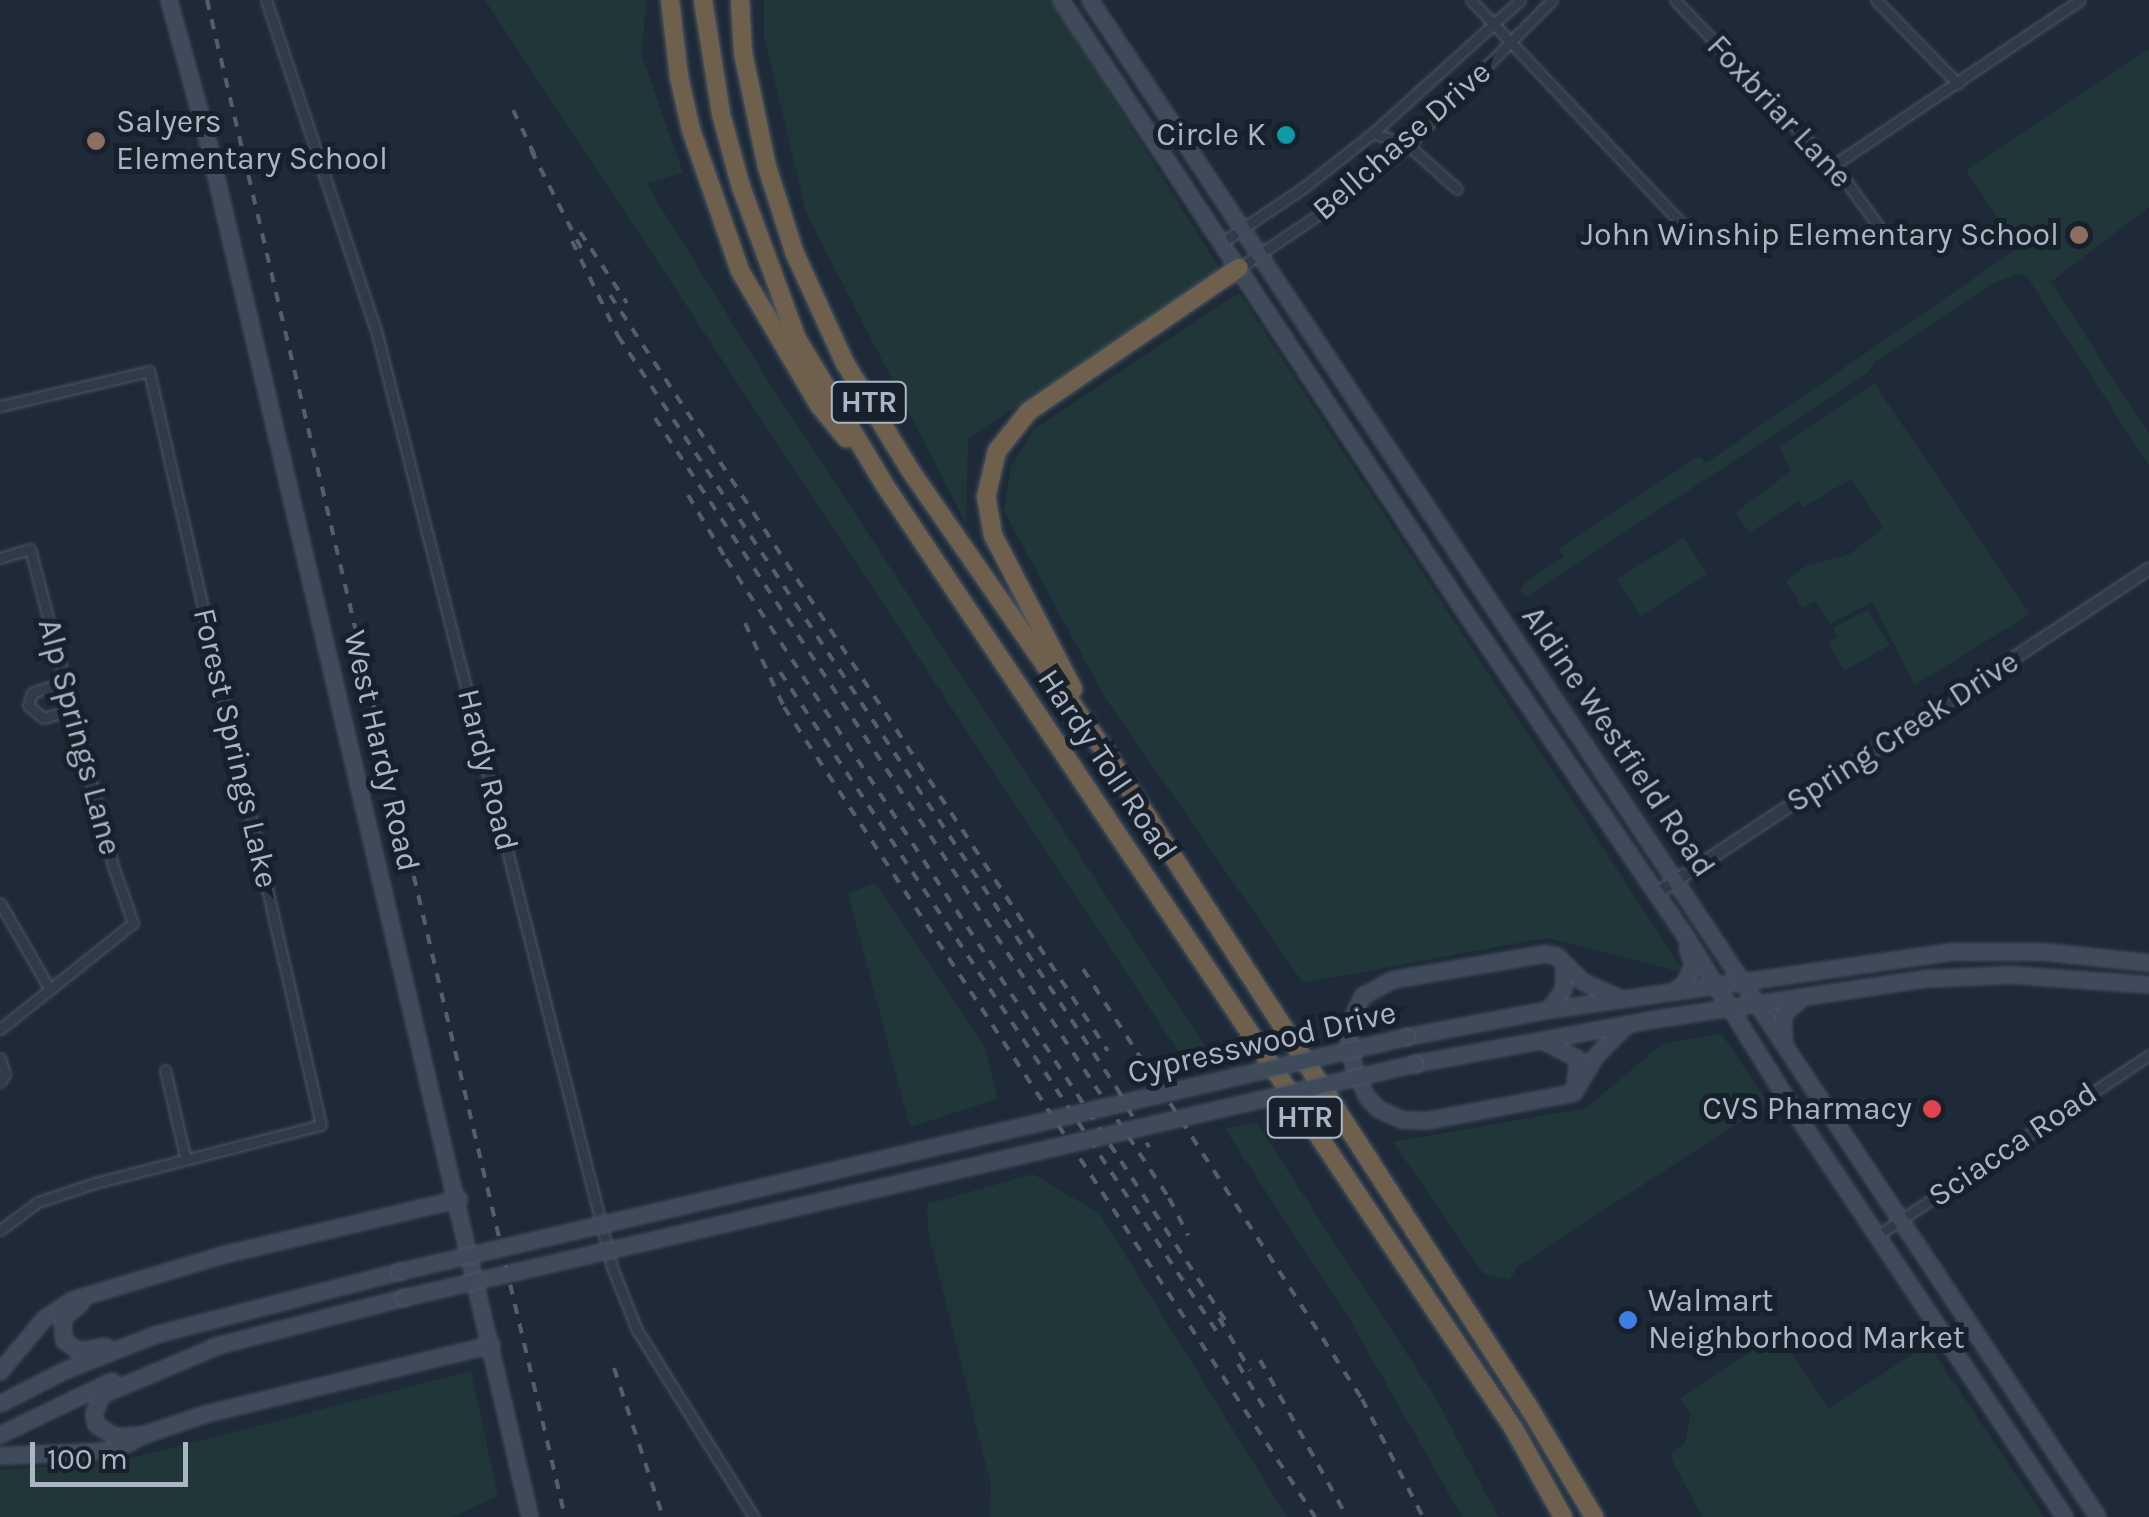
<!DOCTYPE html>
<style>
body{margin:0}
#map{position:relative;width:2149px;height:1517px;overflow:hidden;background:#1e2a37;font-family:Karla,sans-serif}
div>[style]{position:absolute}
.green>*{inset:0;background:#203638;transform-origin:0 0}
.roads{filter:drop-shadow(0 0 2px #4c5663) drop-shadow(0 0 2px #4c5663)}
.minor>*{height:9px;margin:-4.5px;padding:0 4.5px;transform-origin:4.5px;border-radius:4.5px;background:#313b47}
.tertiary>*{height:11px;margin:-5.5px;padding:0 5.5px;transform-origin:5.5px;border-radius:5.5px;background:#313b47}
.secondary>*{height:14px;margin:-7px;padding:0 7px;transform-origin:7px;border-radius:7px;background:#3f4a5b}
.motorway>*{height:18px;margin:-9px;padding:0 9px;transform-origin:9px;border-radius:9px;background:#6e604d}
.rail>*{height:4px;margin-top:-2px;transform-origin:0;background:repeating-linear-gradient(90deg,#535f6f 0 10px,transparent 0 20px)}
.bridges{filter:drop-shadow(0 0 2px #4c5663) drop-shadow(0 0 2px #4c5663)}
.secondary-bridge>*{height:14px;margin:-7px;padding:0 7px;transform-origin:7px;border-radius:7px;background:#3f4a5b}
.dots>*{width:28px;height:28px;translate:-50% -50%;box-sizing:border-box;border:5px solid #17202b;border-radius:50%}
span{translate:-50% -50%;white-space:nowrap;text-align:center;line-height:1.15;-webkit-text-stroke:10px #17202b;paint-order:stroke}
.shield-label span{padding:2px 8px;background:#17202b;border:2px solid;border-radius:8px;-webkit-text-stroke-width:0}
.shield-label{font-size:30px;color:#abb6c5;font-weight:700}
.street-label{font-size:32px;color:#abb6c5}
.poi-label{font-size:32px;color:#abb6c5}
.left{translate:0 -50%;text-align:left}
.right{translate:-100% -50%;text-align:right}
.scale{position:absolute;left:30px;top:1442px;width:158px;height:45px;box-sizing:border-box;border:5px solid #abb6c5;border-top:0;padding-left:12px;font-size:30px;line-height:35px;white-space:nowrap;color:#abb6c5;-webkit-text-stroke:8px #17202b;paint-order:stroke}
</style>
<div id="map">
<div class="green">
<i style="clip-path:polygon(485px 0,646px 0,642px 56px,683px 173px,646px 183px,775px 392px,1209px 1052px,1185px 1062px)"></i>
<i style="clip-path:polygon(764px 0,1052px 0,1221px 271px,968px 439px,966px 524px,806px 212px,764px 36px)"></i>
<i style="clip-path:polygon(2149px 49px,2149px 207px,2051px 282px,2149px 434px,2149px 466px,2028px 278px,2018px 274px,1994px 283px,1876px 361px,1866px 374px,1526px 597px,1520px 592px,1525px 583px,1564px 556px,1559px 549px,1699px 456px,1706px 463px,2018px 248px,1966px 170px)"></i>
<i style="clip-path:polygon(1239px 293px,1685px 973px,1547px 938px,1303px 983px,1104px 696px,1004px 511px,1011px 466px,1034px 429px)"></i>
<i style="clip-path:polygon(1874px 383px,2030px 614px,1915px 685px,1872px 602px,1830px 624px,1815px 601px,1802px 608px,1786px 581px,1804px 567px,1850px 554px,1883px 528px,1851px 479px,1803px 507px,1798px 501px,1749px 533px,1736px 512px,1791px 471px,1779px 447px)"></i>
<i style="left:1684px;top:537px;width:44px;height:79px;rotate:58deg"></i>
<i style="clip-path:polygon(1867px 610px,1890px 645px,1844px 671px,1828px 642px,1837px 637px,1833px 628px)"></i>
<i style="clip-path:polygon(875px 883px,985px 1047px,998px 1099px,910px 1127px,848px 893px)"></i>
<i style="clip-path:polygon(1721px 1033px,1768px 1103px,1517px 1267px,1510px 1280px,1483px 1273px,1393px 1142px,1586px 1108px,1662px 1044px)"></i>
<i style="clip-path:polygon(1256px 1122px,1437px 1400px,1498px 1517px,1462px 1517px,1350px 1320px,1225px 1129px)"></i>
<i style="clip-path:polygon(1033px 1174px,1100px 1214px,1287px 1517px,989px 1517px,991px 1485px,928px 1231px,927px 1204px)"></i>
<i style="clip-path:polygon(1778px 1334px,1829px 1409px,1928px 1344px,2044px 1517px,1702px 1517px,1670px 1456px,1686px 1441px,1690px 1414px,1681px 1398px)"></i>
<i style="clip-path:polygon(471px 1371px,498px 1496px,452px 1517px,0 1517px,0 1470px,120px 1461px)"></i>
</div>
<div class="roads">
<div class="minor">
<i style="left:266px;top:0;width:352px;rotate:71.6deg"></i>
<i style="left:377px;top:334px;width:962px;rotate:75.86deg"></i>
<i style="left:612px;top:1267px;width:68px;rotate:68.4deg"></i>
<i style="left:637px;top:1330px;width:221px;rotate:58deg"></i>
<i style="left:1471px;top:0;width:332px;rotate:46.7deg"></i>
<i style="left:1675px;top:0;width:248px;rotate:46.6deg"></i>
<i style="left:1845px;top:180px;width:58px;rotate:54.1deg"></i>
<i style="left:1876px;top:0;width:117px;rotate:45.7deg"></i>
<i style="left:1373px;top:133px;width:37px;rotate:19deg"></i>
<i style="left:1408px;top:145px;width:66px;rotate:41.9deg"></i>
<i style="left:1832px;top:166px;width:298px;rotate:-33.8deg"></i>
<i style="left:1221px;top:243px;width:99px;rotate:-33.9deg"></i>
<i style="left:1303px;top:188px;width:89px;rotate:-38.2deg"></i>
<i style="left:1373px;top:133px;width:198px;rotate:-42.1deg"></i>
<i style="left:1239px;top:268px;width:133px;rotate:-33.9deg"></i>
<i style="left:1349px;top:194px;width:77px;rotate:-39.7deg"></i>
<i style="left:1408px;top:145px;width:204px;rotate:-45.2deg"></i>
<i style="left:0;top:406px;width:153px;rotate:-13.2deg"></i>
<i style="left:149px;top:371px;width:773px;rotate:77.15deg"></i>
<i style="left:321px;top:1125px;width:233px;rotate:165.6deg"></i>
<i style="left:95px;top:1183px;width:60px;rotate:161.6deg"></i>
<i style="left:38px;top:1202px;width:47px;rotate:143.6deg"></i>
<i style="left:0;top:558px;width:31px;rotate:-17deg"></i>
<i style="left:30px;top:549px;width:331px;rotate:75.3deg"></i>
<i style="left:114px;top:869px;width:57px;rotate:70.6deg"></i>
<i style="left:133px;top:923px;width:170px;rotate:141.4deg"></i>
<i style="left:64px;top:682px;width:34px;rotate:161deg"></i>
<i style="left:32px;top:693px;width:13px;rotate:108deg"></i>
<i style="left:28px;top:705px;width:20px;rotate:41deg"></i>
<i style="left:43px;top:718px;width:31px;rotate:-15deg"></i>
<i style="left:0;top:903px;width:96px;rotate:60deg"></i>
<i style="left:0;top:1058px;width:17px;rotate:73deg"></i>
<i style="left:5px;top:1074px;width:9px;rotate:122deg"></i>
<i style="left:165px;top:1070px;width:92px;rotate:76.9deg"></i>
<i style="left:1878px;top:1235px;width:325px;rotate:-33.6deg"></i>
</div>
<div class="tertiary">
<i style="left:1656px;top:893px;width:590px;rotate:-33.39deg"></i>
</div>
<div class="secondary">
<i style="left:169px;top:0;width:147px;rotate:74.6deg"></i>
<i style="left:208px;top:142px;width:1412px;rotate:76.82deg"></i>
<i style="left:1061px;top:0;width:723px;rotate:56.57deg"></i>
<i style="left:1459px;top:603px;width:400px;rotate:55.8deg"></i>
<i style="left:1684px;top:934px;width:216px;rotate:58.1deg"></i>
<i style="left:1798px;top:1117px;width:481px;rotate:56.3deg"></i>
<i style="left:1090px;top:0;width:1821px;rotate:56.4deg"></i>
<i style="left:1676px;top:990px;width:11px;rotate:-38deg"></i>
<i style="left:1685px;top:983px;width:18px;rotate:-63deg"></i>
<i style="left:1693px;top:967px;width:19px;rotate:-106deg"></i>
<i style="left:1621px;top:999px;width:42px;rotate:-155.9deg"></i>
<i style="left:1583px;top:982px;width:37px;rotate:-135deg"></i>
<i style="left:1557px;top:956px;width:12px;rotate:-171deg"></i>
<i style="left:1545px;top:954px;width:154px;rotate:170.3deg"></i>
<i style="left:1393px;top:980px;width:34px;rotate:152deg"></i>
<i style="left:1363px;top:996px;width:16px;rotate:117deg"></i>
<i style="left:1356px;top:1010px;width:30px;rotate:104deg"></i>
<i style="left:1349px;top:1039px;width:28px;rotate:80deg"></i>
<i style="left:1354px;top:1067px;width:33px;rotate:67deg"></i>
<i style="left:1367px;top:1097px;width:16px;rotate:47deg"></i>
<i style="left:1378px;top:1109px;width:27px;rotate:24deg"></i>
<i style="left:1403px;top:1120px;width:23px;rotate:2deg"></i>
<i style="left:1426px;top:1121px;width:151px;rotate:-10.7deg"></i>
<i style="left:1574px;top:1093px;width:43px;rotate:-59.3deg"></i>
<i style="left:1596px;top:1056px;width:45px;rotate:-45deg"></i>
<i style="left:1549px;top:1010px;width:26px;rotate:-54deg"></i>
<i style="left:1564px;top:989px;width:25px;rotate:-90deg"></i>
<i style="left:1407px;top:1037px;width:145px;rotate:-10.8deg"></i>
<i style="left:1549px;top:1010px;width:405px;rotate:-8.2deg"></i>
<i style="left:1950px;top:952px;width:94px"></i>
<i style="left:2044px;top:952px;width:106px;rotate:6deg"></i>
<i style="left:1784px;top:1039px;width:24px;rotate:-92deg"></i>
<i style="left:1783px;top:1015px;width:23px;rotate:-41deg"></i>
<i style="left:1543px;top:1041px;width:39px;rotate:27deg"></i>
<i style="left:1578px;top:1059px;width:28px;rotate:96deg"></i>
<i style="left:1415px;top:1064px;width:246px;rotate:-10.5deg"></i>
<i style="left:1657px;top:1019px;width:270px;rotate:-8.5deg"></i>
<i style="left:1924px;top:979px;width:87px;rotate:-2.6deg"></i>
<i style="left:2011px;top:975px;width:138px;rotate:4.1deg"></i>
<i style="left:81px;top:1304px;width:23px;rotate:142deg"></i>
<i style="left:63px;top:1318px;width:23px;rotate:88deg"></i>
<i style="left:64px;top:1341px;width:18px;rotate:34deg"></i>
<i style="left:79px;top:1351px;width:27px;rotate:-10deg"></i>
<i style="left:218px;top:1346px;width:126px;rotate:157.1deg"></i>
<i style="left:102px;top:1395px;width:21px;rotate:113deg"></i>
<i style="left:94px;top:1414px;width:11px;rotate:80deg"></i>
<i style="left:96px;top:1425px;width:23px;rotate:31deg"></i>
<i style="left:116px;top:1437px;width:28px;rotate:-4deg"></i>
<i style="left:144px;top:1435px;width:65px;rotate:-18.7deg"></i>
<i style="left:206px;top:1414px;width:294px;rotate:-13.6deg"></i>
<i style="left:213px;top:1347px;width:197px;rotate:-14.4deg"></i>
<i style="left:0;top:1372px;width:70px;rotate:-50.2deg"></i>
<i style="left:45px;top:1318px;width:33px;rotate:-33deg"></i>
<i style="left:73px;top:1300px;width:157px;rotate:-16.7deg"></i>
<i style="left:223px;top:1255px;width:243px;rotate:-13.3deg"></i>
<i style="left:0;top:1404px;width:72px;rotate:-27.3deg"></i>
<i style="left:64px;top:1371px;width:98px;rotate:-21.6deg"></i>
<i style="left:155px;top:1335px;width:252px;rotate:-14.5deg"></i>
<i style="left:0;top:1435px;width:124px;rotate:-25.7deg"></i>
<i style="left:0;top:1456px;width:113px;rotate:-2.5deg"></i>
<i style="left:113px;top:1451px;width:29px;rotate:-27deg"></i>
</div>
<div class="motorway">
<i style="left:670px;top:0;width:78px;rotate:83.3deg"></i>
<i style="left:679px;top:77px;width:54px;rotate:77.2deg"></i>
<i style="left:691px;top:130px;width:149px;rotate:70.8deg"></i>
<i style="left:740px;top:271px;width:156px;rotate:59.5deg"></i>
<i style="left:819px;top:405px;width:43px;rotate:50.7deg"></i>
<i style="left:703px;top:0;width:115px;rotate:81deg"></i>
<i style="left:721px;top:114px;width:76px;rotate:74.7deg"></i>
<i style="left:741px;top:187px;width:162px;rotate:69.8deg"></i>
<i style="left:797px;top:339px;width:169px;rotate:59deg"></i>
<i style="left:884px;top:484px;width:1136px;rotate:56.31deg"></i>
<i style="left:1514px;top:1429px;width:101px;rotate:60.9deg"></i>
<i style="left:740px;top:0;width:53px;rotate:86.8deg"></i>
<i style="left:743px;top:53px;width:116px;rotate:78.1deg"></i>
<i style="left:767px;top:167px;width:91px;rotate:72.2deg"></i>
<i style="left:795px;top:254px;width:120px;rotate:65.4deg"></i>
<i style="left:845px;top:363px;width:125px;rotate:58.7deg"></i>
<i style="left:910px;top:470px;width:348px;rotate:55.3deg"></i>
<i style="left:1108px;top:756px;width:777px;rotate:57.13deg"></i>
<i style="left:1530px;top:1409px;width:126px;rotate:59.3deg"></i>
<i style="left:1073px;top:689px;width:174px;rotate:-117.5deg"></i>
<i style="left:993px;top:535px;width:39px;rotate:-100deg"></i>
<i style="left:986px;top:497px;width:47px;rotate:-76.6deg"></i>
<i style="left:997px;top:451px;width:51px;rotate:-51.3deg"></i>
<i style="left:1029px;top:411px;width:254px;rotate:-34.3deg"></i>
</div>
</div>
<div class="rail">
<i style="left:207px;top:0;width:1559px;rotate:76.72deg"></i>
<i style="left:513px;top:110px;width:55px;rotate:64.4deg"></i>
<i style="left:531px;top:150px;width:110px;rotate:63deg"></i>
<i style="left:580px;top:232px;width:85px;rotate:56.5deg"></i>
<i style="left:572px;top:241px;width:106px;rotate:64.2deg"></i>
<i style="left:618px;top:336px;width:905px;rotate:56.45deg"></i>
<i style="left:1118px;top:1090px;width:65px;rotate:61.5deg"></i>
<i style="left:610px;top:295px;width:905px;rotate:56.63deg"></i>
<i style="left:655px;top:418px;width:934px;rotate:56.62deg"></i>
<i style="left:1169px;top:1198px;width:42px;rotate:62.8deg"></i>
<i style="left:688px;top:495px;width:74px;rotate:59.3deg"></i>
<i style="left:726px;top:559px;width:917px;rotate:56.74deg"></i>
<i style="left:745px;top:623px;width:93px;rotate:65.1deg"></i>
<i style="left:784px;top:707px;width:969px;rotate:56.75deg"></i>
<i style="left:780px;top:672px;width:795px;rotate:56.49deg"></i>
<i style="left:1083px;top:969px;width:513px;rotate:57.02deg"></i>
<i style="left:1362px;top:1399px;width:133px;rotate:62.7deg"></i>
<i style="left:1219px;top:1318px;width:61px;rotate:59.2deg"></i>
<i style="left:1260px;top:1360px;width:179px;rotate:61deg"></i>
<i style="left:1238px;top:1364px;width:55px;rotate:59.2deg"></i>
<i style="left:614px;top:1368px;width:157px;rotate:71.8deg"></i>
</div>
<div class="bridges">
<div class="secondary-bridge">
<i style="left:399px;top:1272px;width:1035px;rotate:-13.12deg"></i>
<i style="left:404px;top:1298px;width:1038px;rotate:-13.03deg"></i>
</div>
</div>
<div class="dots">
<i style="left:1286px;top:135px;background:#0f9aa8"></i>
<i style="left:96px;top:141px;background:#8d6e63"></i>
<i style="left:2079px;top:235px;background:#8d6e63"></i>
<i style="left:1932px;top:1109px;background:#e0444e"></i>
<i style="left:1628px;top:1320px;background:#3f7fe0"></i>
</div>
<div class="shield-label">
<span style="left:869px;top:402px">HTR</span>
<span style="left:1305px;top:1117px">HTR</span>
</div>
<div class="street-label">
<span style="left:1779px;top:112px;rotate:47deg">Foxbriar Lane</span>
<span style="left:1402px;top:141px;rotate:-41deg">Bellchase Drive</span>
<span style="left:1903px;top:732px;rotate:-33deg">Spring Creek Drive</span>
<span style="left:79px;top:737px;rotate:75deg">Alp Springs Lane</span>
<span style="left:1618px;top:742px;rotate:56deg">Aldine Westfield Road</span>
<span style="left:235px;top:748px;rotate:77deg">Forest Springs Lake</span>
<span style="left:381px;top:751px;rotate:77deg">West Hardy Road</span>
<span style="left:1107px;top:765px;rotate:56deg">Hardy Toll Road</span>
<span style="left:487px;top:770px;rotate:76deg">Hardy Road</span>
<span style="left:1262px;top:1043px;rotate:-13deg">Cypresswood Drive</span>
<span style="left:2013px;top:1145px;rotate:-34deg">Sciacca Road</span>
</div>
<div class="poi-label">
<span class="left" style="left:116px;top:141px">Salyers<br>Elementary School</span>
<span class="right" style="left:1266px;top:135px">Circle K</span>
<span class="right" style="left:2059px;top:235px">John Winship Elementary School</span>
<span class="right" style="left:1912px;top:1109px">CVS Pharmacy</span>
<span class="left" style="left:1648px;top:1320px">Walmart<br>Neighborhood Market</span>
</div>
<div class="scale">100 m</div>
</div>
